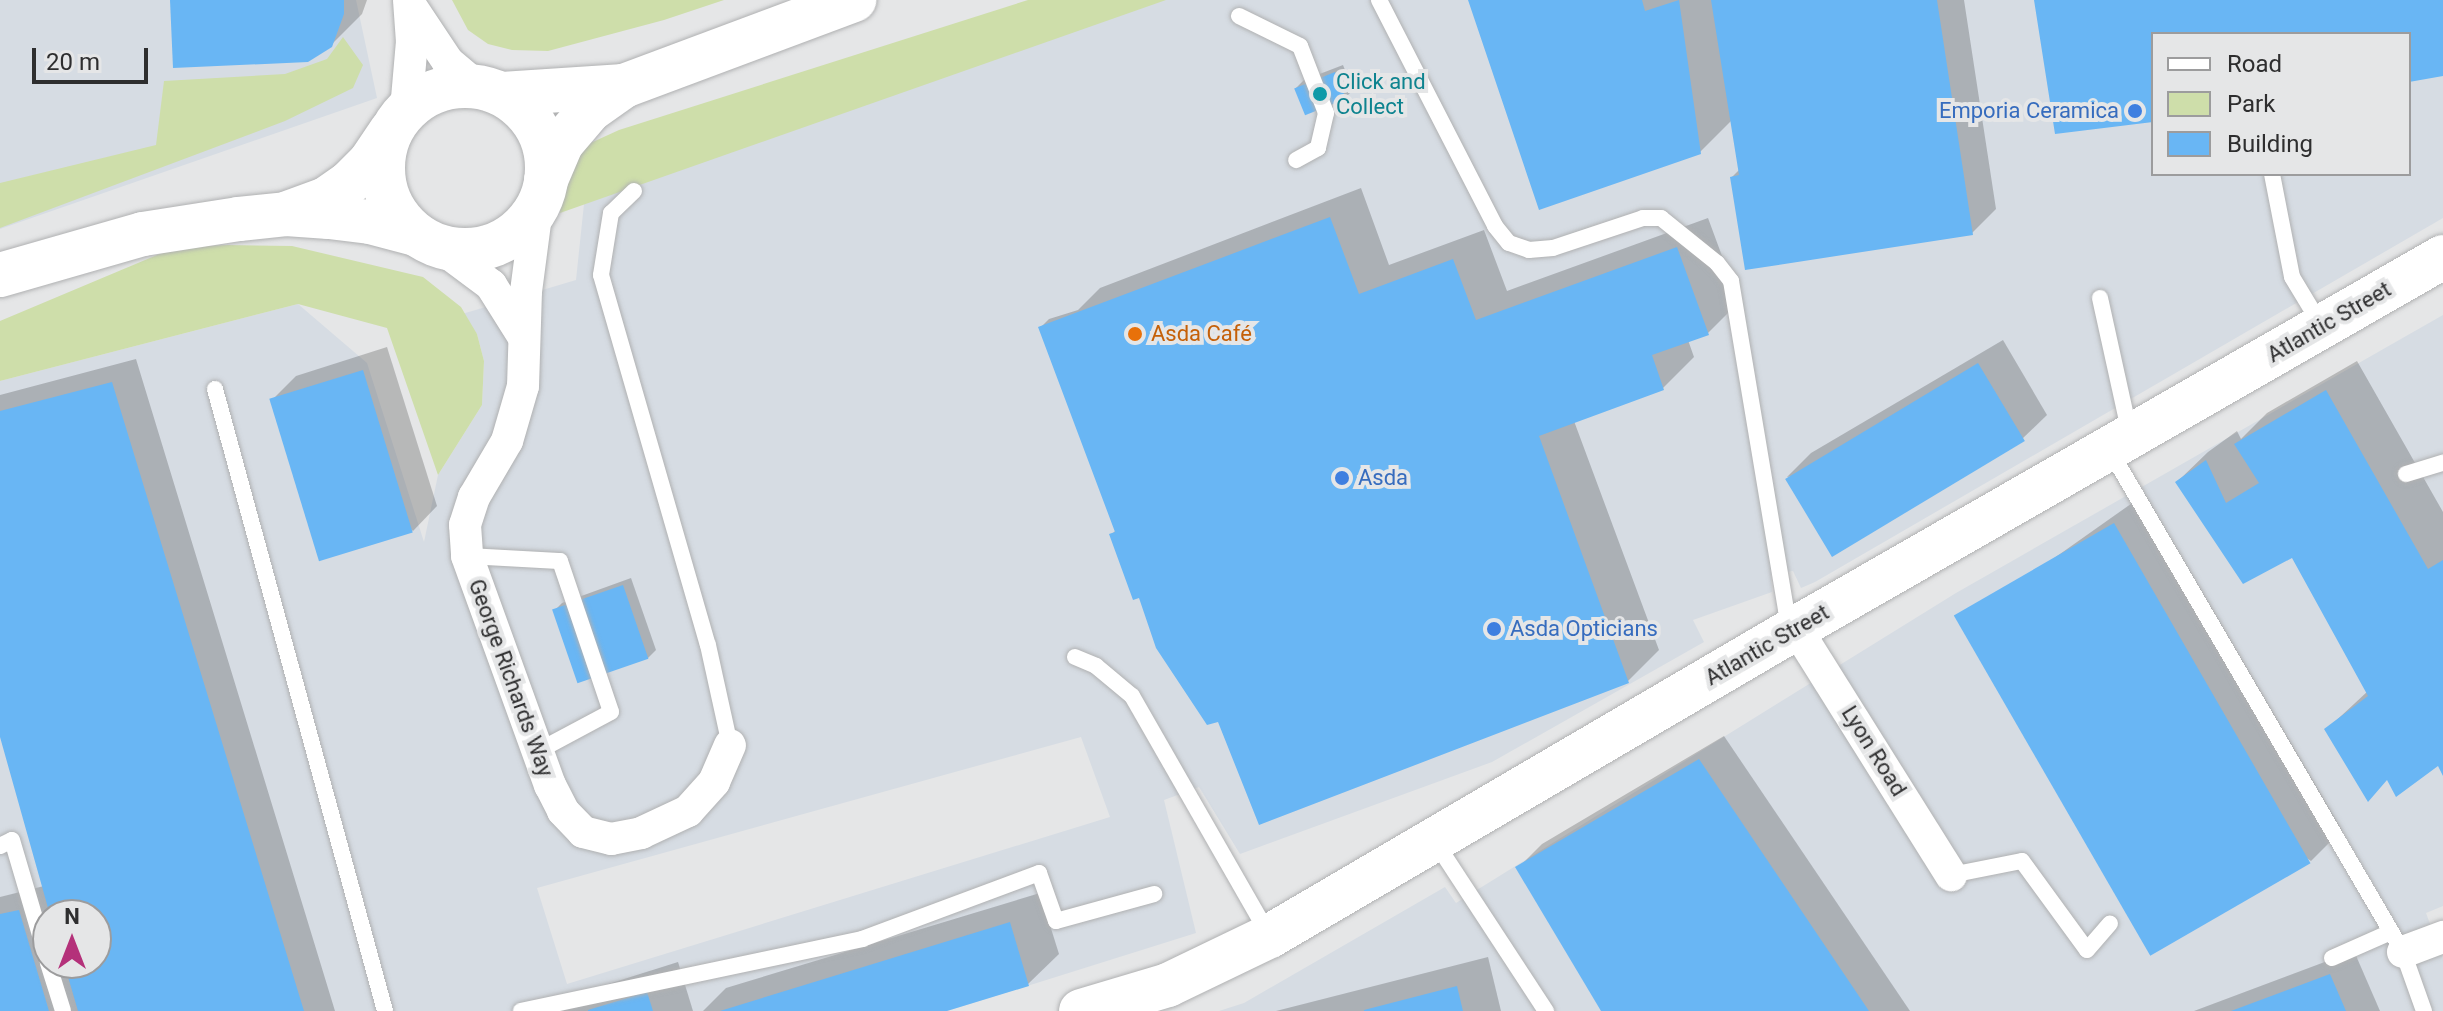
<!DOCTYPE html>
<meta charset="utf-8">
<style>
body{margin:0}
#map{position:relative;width:2443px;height:1011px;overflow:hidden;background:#e5e6e7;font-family:Roboto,sans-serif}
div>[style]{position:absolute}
.built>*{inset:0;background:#d6dce3}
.green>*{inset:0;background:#cedeaa}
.shadow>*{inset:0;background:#0003}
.building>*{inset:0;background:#69b6f4;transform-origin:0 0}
.roads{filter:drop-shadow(0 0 2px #b0b1b2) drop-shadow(0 0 2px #b0b1b2)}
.lane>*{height:16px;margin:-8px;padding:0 8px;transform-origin:8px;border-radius:8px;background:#fff}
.street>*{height:32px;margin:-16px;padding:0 16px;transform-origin:16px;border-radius:16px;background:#fff}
.secondary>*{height:44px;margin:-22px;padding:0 22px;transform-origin:22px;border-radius:22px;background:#fff}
.secondary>.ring{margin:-22px;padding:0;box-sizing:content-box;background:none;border:44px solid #fff;border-radius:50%}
.dots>*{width:22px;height:22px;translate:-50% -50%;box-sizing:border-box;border:4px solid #e5e6e7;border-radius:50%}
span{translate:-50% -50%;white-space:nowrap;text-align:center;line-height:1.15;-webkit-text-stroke:8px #e5e6e7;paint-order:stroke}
.culture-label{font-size:22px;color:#0d838f}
.left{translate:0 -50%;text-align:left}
.shop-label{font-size:22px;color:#366cbe}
.right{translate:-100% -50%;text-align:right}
.street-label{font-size:22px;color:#2e2e2f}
.food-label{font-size:22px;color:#c56008}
.legend{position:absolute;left:2151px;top:32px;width:260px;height:144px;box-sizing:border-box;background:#e5e6e7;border:2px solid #9c9c9d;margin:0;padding:10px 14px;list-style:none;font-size:24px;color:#2e2e2f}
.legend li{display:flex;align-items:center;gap:16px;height:40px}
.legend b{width:40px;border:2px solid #9c9c9d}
.north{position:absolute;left:32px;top:899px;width:80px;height:80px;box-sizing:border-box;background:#e5e6e7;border:2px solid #9c9c9d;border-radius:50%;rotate:0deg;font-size:22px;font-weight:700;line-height:32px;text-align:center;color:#2e2e2f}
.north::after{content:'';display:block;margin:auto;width:28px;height:36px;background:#b4317a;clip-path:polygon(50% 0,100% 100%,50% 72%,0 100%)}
.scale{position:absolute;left:32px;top:48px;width:116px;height:36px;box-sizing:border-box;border:4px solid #2e2e2f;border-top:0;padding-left:10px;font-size:24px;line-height:28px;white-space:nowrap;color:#2e2e2f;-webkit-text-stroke:6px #e5e6e7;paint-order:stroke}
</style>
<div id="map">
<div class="built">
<i style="clip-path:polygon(0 0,356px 0,377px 98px,0 229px)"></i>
<i style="clip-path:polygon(evenodd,1067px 0,2443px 0,2443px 218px,1815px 582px,1801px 588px,1793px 571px,1771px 574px,1772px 592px,1693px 620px,1704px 642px,1492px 762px,1240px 854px,1199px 787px,1164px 800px,1196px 933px,947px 1011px,0 1011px,0 381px,298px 304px,367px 363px,424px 542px,438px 475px,482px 405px,484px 361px,477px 334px,462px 314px,576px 280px,586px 185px,1067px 0,2153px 34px,2409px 34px,2409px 174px,2153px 174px,2153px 34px,1067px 0,1081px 737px,1110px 817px,567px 984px,537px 888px,1081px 737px,1067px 0,48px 915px,96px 915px,96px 963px,48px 963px,48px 915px)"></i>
<i style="clip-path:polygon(2443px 315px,2443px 906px,2426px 913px,2443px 959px,2443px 1011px,1219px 1011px,1244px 1003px,1445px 887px,1456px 903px,1956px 593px)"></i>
</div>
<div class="green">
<i style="clip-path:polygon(452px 0,724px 0,664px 20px,548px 51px,512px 50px,488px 44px,468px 30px)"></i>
<i style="clip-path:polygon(1028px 0,1166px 0,560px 213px,561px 184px,584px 146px,619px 130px)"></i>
<i style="clip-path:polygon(343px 37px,363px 65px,353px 88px,285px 121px,0 228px,0 183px,156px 145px,164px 81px,285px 74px,327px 59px)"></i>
<i style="clip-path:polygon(228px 245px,292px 246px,423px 277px,461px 307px,477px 334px,484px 361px,482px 405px,438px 475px,387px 328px,298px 304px,0 381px,0 321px,176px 247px)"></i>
</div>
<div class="shadow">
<i style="clip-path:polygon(172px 0,367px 0,362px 14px,331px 45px)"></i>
<i style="clip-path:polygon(1470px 0,1964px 0,1996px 209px,1972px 233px,1732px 177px,1740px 169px,1732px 120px,1700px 152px)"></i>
<i style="clip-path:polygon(1343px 65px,1353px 90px,1345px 98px,1296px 88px,1304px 80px)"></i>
<i style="clip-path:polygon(1361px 188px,1389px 265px,1484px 230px,1507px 291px,1708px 218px,1739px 302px,1708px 333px,1688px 340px,1694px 357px,1663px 388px,1574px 421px,1659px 650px,1628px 681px,1218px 719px,1111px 535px,1116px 530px,1041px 327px,1049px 319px,1078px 310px,1100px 288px)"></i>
<i style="clip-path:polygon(2003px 340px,2047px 415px,2022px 439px,1787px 477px,1811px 453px)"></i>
<i style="clip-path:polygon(387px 347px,437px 506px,413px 531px,272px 400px,296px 376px)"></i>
<i style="clip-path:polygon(evenodd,136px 359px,335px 1011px,0 1011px,0 897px,44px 886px,0 730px,0 395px,136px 359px,48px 915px,96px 915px,96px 963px,48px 963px,48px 915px)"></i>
<i style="clip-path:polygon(2357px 361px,2443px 512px,2443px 772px,2438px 763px,2388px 778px,2327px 729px,2368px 691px,2293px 556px,2177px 482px,2208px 452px,2237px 431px,2241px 439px,2267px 413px)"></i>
<i style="clip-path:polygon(2145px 494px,2342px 830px,2311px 861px,1965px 629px,1996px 599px)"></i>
<i style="clip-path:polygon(631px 578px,656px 650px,648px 658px,554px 611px,562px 603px)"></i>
<i style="clip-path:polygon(1724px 736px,1910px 1011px,1603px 1011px,1518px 868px,1542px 844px)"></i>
<i style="clip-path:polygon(1040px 893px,1059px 954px,1028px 984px,940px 1011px,703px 1011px,726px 988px)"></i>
<i style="clip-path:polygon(2354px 951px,2380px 1011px,2194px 1011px)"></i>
<i style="clip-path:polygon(1488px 957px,1501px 1011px,1276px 1011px)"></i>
<i style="clip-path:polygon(678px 962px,693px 1011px,523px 1011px)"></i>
</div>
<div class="building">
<i style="clip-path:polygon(170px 0,344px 0,344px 14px,332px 47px,308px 62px,173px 68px)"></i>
<i style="clip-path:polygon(1468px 0,1642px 0,1645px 11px,1679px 0,1701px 154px,1539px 210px)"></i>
<i style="clip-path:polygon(1711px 0,1937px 0,1973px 235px,1745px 270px,1730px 177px,1739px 175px)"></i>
<i style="clip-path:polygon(2034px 0,2443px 0,2443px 76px,2409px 82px,2409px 34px,2153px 34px,2153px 122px,2055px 134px)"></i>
<i style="left:1335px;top:72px;width:29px;height:44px;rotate:68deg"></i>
<i style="clip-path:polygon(1330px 217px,1359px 294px,1453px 259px,1476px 320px,1677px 247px,1709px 335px,1652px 355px,1664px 390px,1539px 436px,1629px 683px,1259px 825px,1218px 722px,1207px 725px,1156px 648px,1139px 598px,1133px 600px,1109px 534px,1115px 532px,1038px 327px)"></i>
<i style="left:1978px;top:363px;width:91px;height:225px;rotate:59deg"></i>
<i style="left:363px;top:370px;width:170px;height:98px;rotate:73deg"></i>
<i style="clip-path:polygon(112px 382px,304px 1011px,78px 1011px,64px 963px,96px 963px,96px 915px,50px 915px,0 737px,0 411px)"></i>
<i style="clip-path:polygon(2326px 390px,2428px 569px,2443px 560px,2443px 776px,2438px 766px,2396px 797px,2387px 780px,2368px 802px,2324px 729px,2368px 696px,2292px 558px,2243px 584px,2175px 482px,2206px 460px,2226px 503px,2259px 483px,2234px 444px)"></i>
<i style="left:2114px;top:523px;width:393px;height:185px;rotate:60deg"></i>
<i style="left:623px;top:585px;width:78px;height:75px;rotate:71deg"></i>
<i style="clip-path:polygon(1699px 759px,1869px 1011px,1601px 1011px,1515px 867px)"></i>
<i style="clip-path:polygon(19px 910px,49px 1011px,0 1011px,0 914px)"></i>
<i style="clip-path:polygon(1010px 922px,1029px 986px,947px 1011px,720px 1011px)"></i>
<i style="clip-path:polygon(2330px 974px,2346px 1011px,2231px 1011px)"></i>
<i style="clip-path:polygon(1457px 986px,1463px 1011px,1364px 1011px,1364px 1010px)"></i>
<i style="clip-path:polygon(647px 992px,653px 1011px,588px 1011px,588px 1010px)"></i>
</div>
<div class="roads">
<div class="lane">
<i style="left:1379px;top:0;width:254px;rotate:62.8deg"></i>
<i style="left:1495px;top:226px;width:22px;rotate:51deg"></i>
<i style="left:1509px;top:243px;width:21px;rotate:19deg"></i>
<i style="left:1529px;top:250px;width:24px;rotate:-5deg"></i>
<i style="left:1553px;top:248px;width:95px;rotate:-18.4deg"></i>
<i style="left:1643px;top:218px;width:18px"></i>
<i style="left:1661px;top:218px;width:72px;rotate:38.8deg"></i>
<i style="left:1717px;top:263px;width:23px;rotate:52deg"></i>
<i style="left:1731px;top:281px;width:334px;rotate:80.5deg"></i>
<i style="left:1786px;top:610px;width:20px;rotate:60deg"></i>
<i style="left:1239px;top:16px;width:68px;rotate:26.2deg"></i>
<i style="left:1300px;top:46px;width:72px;rotate:68.8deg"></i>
<i style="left:1326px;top:113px;width:36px;rotate:103deg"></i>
<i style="left:1318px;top:148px;width:25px;rotate:151deg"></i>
<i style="left:2272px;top:174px;width:105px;rotate:79deg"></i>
<i style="left:2292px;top:277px;width:56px;rotate:58.9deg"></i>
<i style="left:634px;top:191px;width:32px;rotate:136deg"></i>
<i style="left:611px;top:213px;width:63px;rotate:99.2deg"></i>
<i style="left:601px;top:275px;width:385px;rotate:73.9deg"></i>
<i style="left:708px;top:645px;width:102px;rotate:77.6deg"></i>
<i style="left:2100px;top:298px;width:139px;rotate:77.6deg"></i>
<i style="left:215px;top:389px;width:645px;rotate:74.71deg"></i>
<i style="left:2109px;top:449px;width:583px;rotate:59.69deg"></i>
<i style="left:2403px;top:952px;width:63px;rotate:70.4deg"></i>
<i style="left:2406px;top:474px;width:39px;rotate:-17deg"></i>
<i style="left:467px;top:556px;width:93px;rotate:3.1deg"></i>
<i style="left:560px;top:561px;width:159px;rotate:71.3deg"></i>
<i style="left:611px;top:712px;width:83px;rotate:151.9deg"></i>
<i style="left:1075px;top:657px;width:23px;rotate:23deg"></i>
<i style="left:1096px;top:666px;width:47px;rotate:39.8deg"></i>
<i style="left:1132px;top:696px;width:275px;rotate:60.2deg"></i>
<i style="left:1436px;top:843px;width:201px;rotate:56.8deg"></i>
<i style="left:0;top:846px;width:13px;rotate:-27deg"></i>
<i style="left:12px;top:840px;width:127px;rotate:73.6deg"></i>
<i style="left:1951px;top:875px;width:72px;rotate:-11.2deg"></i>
<i style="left:2022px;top:861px;width:110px;rotate:53.9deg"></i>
<i style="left:2087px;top:950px;width:35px;rotate:-49deg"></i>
<i style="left:2332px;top:958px;width:64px;rotate:-23.8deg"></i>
<i style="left:48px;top:963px;width:50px;rotate:72.6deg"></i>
<i style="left:521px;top:1011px;width:349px;rotate:-11.9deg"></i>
<i style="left:862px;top:939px;width:189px;rotate:-20.4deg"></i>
<i style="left:1039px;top:873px;width:51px;rotate:70.5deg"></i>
<i style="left:1056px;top:921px;width:102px;rotate:-15.4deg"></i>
</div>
<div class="street">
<i style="left:412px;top:8px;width:65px;rotate:56.3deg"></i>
<i style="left:448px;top:62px;width:38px;rotate:40deg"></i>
<i style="left:406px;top:110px;width:68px;rotate:-85deg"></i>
<i style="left:412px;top:42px;width:42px;rotate:-94.1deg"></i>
<i style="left:537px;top:208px;width:84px;rotate:97.5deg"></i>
<i style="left:526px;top:291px;width:95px;rotate:91.8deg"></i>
<i style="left:523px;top:386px;width:57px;rotate:106.2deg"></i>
<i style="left:507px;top:441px;width:65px;rotate:120.5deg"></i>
<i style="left:474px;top:497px;width:29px;rotate:108deg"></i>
<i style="left:465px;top:525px;width:31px;rotate:86deg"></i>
<i style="left:467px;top:556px;width:244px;rotate:70.1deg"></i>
<i style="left:550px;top:785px;width:29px;rotate:63deg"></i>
<i style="left:563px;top:811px;width:29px;rotate:46deg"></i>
<i style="left:583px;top:832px;width:29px;rotate:14deg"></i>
<i style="left:611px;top:839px;width:31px;rotate:-11deg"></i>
<i style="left:641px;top:833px;width:52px;rotate:-25.1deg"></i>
<i style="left:688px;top:811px;width:39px;rotate:-48deg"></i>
<i style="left:714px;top:782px;width:40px;rotate:-66.6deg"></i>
<i style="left:440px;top:247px;width:64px;rotate:36.7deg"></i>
<i style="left:491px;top:285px;width:60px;rotate:57.9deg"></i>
<i style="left:1796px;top:628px;width:292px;rotate:57.9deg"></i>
<i style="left:2403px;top:952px;width:43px;rotate:-20.6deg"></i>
</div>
<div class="secondary">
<i class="ring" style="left:383px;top:86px;width:120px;height:120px"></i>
<i style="left:502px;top:94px;width:122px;rotate:-3.8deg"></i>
<i style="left:624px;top:86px;width:246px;rotate:-20.5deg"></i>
<i style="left:546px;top:180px;width:39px;rotate:-67deg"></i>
<i style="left:561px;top:144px;width:45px;rotate:-49.5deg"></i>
<i style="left:590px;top:110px;width:42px;rotate:-35.2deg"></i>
<i style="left:288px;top:213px;width:40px;rotate:-20.2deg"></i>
<i style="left:326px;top:199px;width:28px;rotate:-35deg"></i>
<i style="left:349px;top:183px;width:30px;rotate:-45deg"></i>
<i style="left:370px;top:162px;width:37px;rotate:-56deg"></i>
<i style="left:0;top:275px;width:149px;rotate:-16deg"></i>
<i style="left:143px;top:234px;width:97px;rotate:-8.9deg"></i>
<i style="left:239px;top:219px;width:47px;rotate:-6.1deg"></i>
<i style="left:286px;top:214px;width:43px;rotate:4deg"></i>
<i style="left:329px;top:217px;width:41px;rotate:7deg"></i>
<i style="left:370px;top:222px;width:47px;rotate:14.9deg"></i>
<i style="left:1081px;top:1011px;width:91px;rotate:-16.6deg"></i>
<i style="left:1168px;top:985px;width:113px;rotate:-25.7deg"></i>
<i style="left:1270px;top:936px;width:610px;rotate:-30.35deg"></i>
<i style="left:1796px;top:628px;width:746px;rotate:-29.83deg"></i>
</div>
</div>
<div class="dots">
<i style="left:1320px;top:94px;background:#0f9aa8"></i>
<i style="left:2135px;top:111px;background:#3f7fe0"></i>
<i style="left:1135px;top:334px;background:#e8710a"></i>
<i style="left:1342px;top:478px;background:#3f7fe0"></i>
<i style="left:1494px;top:629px;background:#3f7fe0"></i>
</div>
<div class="culture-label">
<span class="left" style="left:1336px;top:94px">Click and<br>Collect</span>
</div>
<div class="shop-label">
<span class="right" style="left:2119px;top:111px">Emporia Ceramica</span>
<span class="left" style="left:1358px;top:478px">Asda</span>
<span class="left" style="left:1510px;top:629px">Asda Opticians</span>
</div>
<div class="street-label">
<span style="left:2329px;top:322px;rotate:-30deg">Atlantic Street</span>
<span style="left:1767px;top:645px;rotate:-30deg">Atlantic Street</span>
<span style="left:511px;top:678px;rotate:70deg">George Richards Way</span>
<span style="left:1874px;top:751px;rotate:58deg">Lyon Road</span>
</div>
<div class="food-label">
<span class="left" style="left:1151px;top:334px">Asda Café</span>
</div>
<ul class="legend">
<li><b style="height:10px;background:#fff"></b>Road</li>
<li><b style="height:22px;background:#cedeaa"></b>Park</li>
<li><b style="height:22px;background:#69b6f4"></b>Building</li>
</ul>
<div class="north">N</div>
<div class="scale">20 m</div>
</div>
